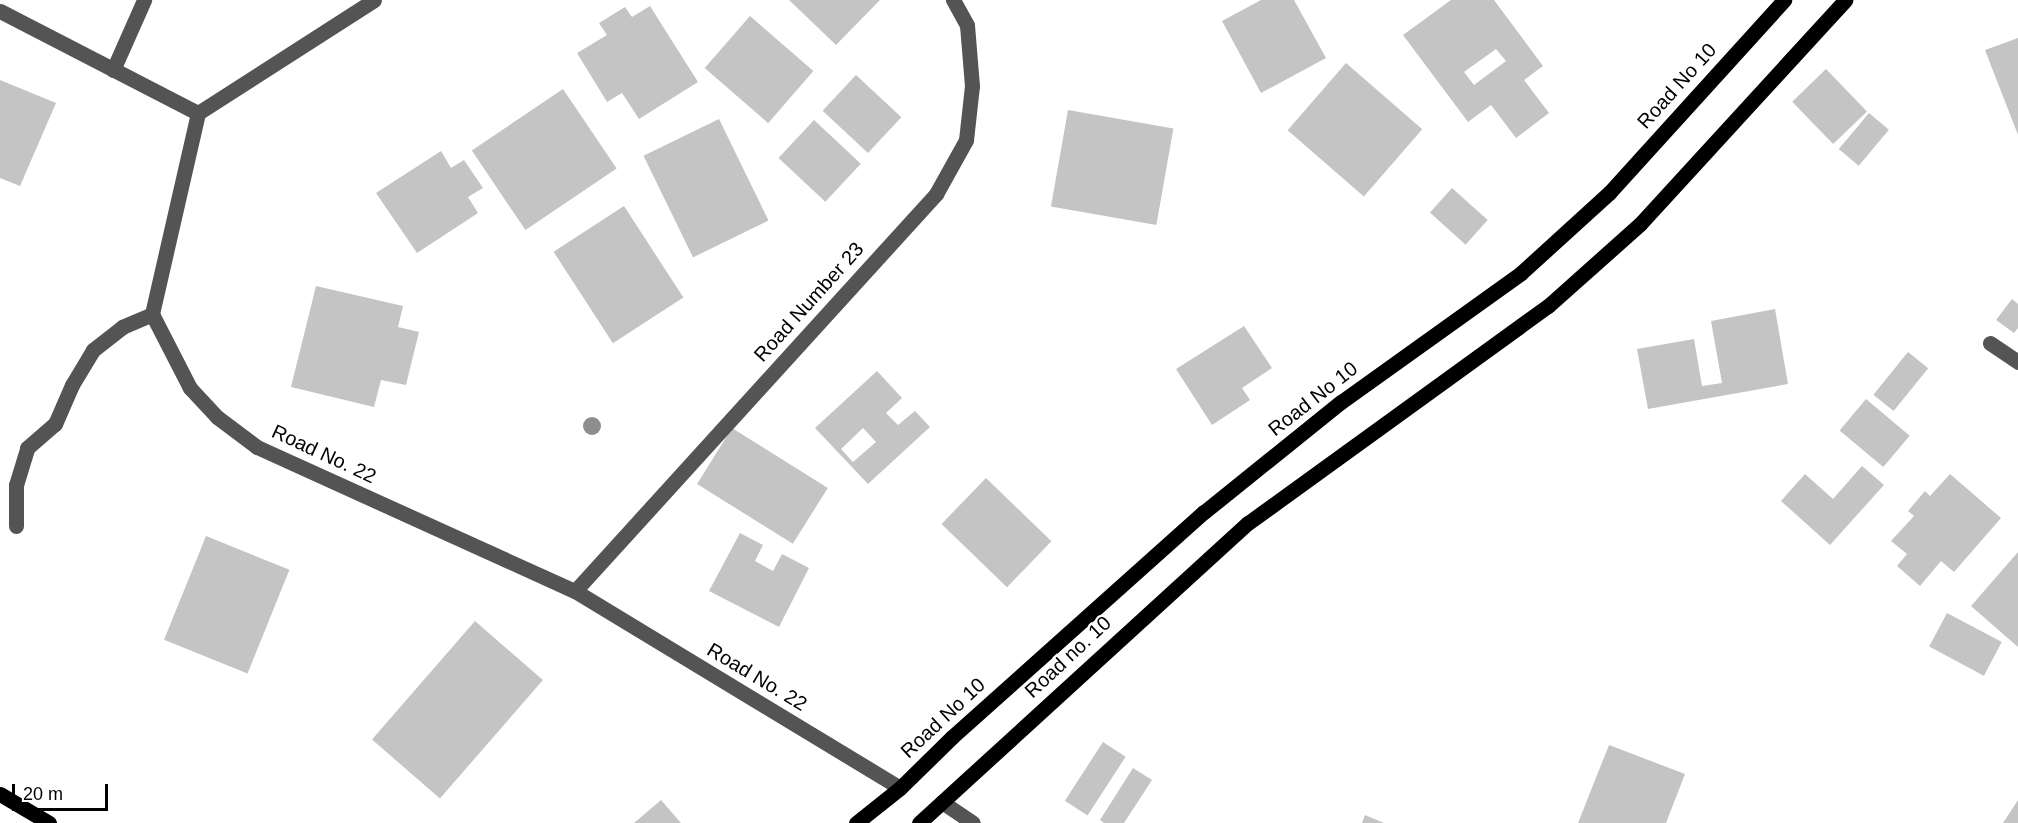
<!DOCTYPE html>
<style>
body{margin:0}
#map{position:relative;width:2018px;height:823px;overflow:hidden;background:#fff;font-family:Helvetica,sans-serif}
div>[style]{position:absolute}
.building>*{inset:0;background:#c4c4c4;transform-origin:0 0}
.minor>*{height:15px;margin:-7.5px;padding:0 7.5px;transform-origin:7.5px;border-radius:7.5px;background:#545454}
.major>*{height:15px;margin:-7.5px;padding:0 7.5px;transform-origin:7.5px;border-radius:7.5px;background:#000}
.trees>*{width:18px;height:18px;margin:-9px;border-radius:50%;background:#8e8e8e}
span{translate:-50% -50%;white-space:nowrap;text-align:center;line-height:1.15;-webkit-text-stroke:4.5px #fff;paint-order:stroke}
.street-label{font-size:20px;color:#000}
.scale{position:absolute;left:12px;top:784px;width:96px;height:27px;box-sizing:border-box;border:3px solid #000;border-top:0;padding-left:8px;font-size:18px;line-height:21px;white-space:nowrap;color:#000;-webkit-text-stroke:4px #fff;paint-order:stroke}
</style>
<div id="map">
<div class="building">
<i style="clip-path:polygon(789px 0,880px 0,836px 45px)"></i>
<i style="clip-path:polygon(1261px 0,1294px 0,1326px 58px,1261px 93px,1222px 21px)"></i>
<i style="clip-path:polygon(evenodd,1451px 0,1494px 0,1543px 66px,1524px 80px,1549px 113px,1516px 138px,1491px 105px,1468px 122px,1403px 35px,1451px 0,1496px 49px,1506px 61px,1474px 85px,1464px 72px,1496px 49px)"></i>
<i style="clip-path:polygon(650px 6px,698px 82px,639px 119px,622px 93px,607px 102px,577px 53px,607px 35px,599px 23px,625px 7px,632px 17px)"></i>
<i style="left:750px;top:16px;width:84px;height:69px;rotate:41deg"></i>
<i style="clip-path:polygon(2018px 38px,2018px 135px,1985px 50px)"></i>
<i style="left:1346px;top:63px;width:101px;height:89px;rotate:41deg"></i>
<i style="left:1826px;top:69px;width:59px;height:47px;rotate:46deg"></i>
<i style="left:856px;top:75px;width:62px;height:49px;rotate:43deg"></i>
<i style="clip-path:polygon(0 80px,56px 103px,20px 186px,0 178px)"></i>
<i style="left:563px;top:89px;width:96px;height:110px;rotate:56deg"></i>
<i style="left:1068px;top:110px;width:107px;height:98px;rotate:10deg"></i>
<i style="left:1869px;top:113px;width:26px;height:47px;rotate:40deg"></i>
<i style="left:719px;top:119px;width:113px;height:84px;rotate:64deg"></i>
<i style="left:814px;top:120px;width:64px;height:52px;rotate:43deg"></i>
<i style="clip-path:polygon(441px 151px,451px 168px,464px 160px,483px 188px,468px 197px,478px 213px,417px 253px,376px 193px)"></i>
<i style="left:1452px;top:188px;width:48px;height:33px;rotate:42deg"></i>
<i style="left:624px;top:206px;width:109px;height:84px;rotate:57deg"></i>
<i style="clip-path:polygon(316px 286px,403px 306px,398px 327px,419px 332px,406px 385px,381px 380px,374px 407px,291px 387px)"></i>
<i style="clip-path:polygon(2012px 299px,2018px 304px,2018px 328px,2014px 333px,1996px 320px)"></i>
<i style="clip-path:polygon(1775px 309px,1788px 384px,1648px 409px,1637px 349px,1694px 339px,1702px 386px,1722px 383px,1711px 321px)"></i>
<i style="clip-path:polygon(1244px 326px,1272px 368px,1242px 388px,1250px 400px,1212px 425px,1176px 369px)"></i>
<i style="left:1908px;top:352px;width:26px;height:55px;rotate:39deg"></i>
<i style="clip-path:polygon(evenodd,877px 371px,902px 398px,886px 413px,898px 425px,915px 411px,930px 427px,868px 484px,815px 428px,877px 371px,863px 428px,876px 442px,853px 462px,841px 449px,863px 428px)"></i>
<i style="left:1866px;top:399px;width:57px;height:41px;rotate:40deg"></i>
<i style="left:732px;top:428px;width:113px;height:66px;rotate:32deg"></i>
<i style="clip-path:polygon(1862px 466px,1884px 485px,1830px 545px,1781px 501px,1805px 474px,1833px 499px)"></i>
<i style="clip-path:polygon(1950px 474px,2001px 518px,1954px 572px,1941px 561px,1920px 586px,1897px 566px,1907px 554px,1891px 541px,1914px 516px,1908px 511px,1925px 491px,1930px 496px)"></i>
<i style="left:986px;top:478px;width:91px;height:64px;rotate:44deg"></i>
<i style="clip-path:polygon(740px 533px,763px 545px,755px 561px,773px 571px,782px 554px,809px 568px,779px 627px,709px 591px)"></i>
<i style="left:206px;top:536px;width:90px;height:112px;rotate:22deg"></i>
<i style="clip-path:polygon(2018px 552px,2018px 647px,1971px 606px)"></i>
<i style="left:1947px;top:613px;width:62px;height:38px;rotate:28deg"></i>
<i style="left:475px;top:621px;width:90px;height:157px;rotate:41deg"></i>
<i style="left:1103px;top:742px;width:27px;height:70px;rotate:33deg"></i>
<i style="clip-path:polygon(1609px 745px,1685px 774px,1666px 823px,1578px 823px)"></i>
<i style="clip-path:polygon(1133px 768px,1152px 780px,1124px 823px,1104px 823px,1100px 820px)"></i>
<i style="clip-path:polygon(661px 800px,681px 823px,634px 823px)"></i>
<i style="clip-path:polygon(2018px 800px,2018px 823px,2003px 823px)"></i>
<i style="clip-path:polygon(1365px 815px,1384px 823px,1362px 823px)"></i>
</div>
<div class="minor">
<i style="left:0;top:11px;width:223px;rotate:27.3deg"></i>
<i style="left:198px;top:113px;width:206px;rotate:102.9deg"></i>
<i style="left:152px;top:314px;width:83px;rotate:62.8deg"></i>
<i style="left:190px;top:388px;width:40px;rotate:47deg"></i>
<i style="left:217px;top:417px;width:50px;rotate:36.9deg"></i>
<i style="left:257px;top:447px;width:349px;rotate:24.4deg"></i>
<i style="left:575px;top:591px;width:380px;rotate:31.2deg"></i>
<i style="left:113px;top:70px;width:77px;rotate:-66.1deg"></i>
<i style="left:198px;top:113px;width:209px;rotate:-32.7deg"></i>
<i style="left:1990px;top:343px;width:34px;rotate:34deg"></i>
<i style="left:16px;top:526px;width:41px;rotate:-90deg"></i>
<i style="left:16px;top:485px;width:39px;rotate:-73deg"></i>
<i style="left:27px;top:448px;width:37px;rotate:-41deg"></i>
<i style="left:55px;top:424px;width:43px;rotate:-66.4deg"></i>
<i style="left:72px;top:385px;width:41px;rotate:-59deg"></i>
<i style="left:93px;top:350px;width:37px;rotate:-38deg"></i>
<i style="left:122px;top:327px;width:33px;rotate:-23deg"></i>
<i style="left:575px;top:591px;width:537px;rotate:-47.72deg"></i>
<i style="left:936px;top:194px;width:62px;rotate:-60.9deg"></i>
<i style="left:966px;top:140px;width:54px;rotate:-83.7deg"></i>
<i style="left:972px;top:86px;width:61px;rotate:-94.7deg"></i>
<i style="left:967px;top:25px;width:29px;rotate:-119deg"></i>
<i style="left:942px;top:802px;width:37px;rotate:34deg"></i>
</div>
<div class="major">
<i style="left:0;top:794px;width:57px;rotate:30.6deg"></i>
<i style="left:856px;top:823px;width:56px;rotate:-38.5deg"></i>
<i style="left:900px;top:788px;width:73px;rotate:-44.4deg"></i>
<i style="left:952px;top:737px;width:338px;rotate:-41.8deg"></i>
<i style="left:1204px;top:512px;width:176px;rotate:-38.8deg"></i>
<i style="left:1341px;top:402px;width:221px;rotate:-35.6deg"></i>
<i style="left:1521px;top:273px;width:119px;rotate:-42.3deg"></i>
<i style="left:1609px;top:193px;width:261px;rotate:-47.8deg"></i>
<i style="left:919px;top:823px;width:445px;rotate:-42.4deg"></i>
<i style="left:1248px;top:523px;width:370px;rotate:-35.9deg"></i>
<i style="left:1548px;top:306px;width:123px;rotate:-41.7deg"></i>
<i style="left:1640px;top:224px;width:304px;rotate:-47.5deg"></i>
</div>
<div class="trees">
<i style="left:592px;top:426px"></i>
</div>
<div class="street-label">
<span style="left:1677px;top:86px;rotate:-48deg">Road No 10</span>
<span style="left:809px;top:302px;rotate:-48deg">Road Number 23</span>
<span style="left:1313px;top:399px;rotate:-38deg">Road No 10</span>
<span style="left:324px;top:454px;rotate:25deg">Road No. 22</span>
<span style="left:1068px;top:657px;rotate:-43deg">Road no. 10</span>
<span style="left:757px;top:677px;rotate:31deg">Road No. 22</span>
<span style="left:943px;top:718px;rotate:-43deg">Road No 10</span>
</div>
<div class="scale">20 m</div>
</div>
